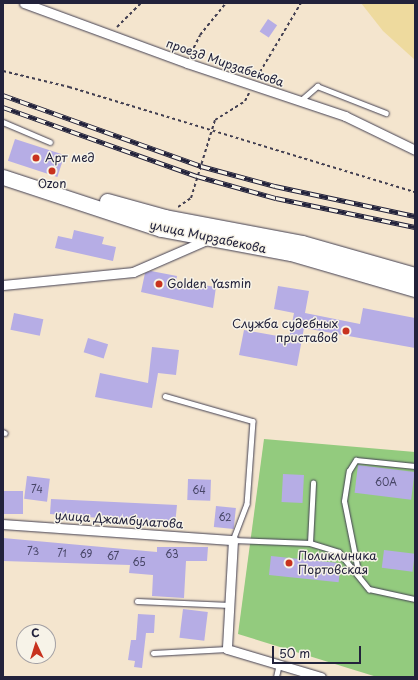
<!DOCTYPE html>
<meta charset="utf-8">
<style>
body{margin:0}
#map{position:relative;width:418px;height:680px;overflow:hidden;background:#f4e5ce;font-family:"Playpen Sans",sans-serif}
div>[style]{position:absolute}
.green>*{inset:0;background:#93cb7e}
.sand>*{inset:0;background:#eeda9e}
.building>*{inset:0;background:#b6ade5;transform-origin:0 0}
.path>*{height:2px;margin-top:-1px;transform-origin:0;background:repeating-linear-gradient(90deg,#423f51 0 3px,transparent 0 6px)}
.roads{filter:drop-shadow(0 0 1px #423f51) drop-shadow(0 0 1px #423f51)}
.service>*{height:4.5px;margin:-2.25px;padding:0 2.25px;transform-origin:2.25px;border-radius:2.25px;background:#fff}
.minor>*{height:9px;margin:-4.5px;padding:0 4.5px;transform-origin:4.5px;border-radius:4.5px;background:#fff}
.primary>*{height:15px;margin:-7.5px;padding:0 7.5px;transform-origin:7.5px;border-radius:7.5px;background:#fff}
.rail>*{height:4.5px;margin-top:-2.25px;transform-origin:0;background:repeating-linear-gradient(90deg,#f7f3e8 0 9px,#22223b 0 18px);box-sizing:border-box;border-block:1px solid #22223b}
.dots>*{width:11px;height:11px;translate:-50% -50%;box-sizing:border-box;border:2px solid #f7f3e8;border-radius:50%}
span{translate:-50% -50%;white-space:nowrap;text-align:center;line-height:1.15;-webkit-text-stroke:3px #f7f3e8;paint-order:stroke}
.number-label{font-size:10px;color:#474566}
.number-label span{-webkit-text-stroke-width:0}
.street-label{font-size:12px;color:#22223b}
.poi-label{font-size:12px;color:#22223b}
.left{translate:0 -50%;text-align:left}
.right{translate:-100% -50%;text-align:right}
.frame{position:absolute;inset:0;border:4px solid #22223b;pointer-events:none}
.north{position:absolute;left:16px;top:624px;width:40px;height:40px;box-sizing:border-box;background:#f7f3e8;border:1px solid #a29fa3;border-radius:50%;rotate:356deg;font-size:11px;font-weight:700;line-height:16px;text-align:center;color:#22223b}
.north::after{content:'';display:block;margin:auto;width:14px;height:18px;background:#c8321e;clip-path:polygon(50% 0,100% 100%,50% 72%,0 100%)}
.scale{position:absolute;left:272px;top:646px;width:89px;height:18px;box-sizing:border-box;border:2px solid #22223b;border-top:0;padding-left:5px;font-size:12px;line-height:14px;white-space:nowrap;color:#22223b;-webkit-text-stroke:3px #f7f3e8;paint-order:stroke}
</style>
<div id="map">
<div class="green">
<i style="clip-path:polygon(264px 439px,415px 452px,415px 677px,377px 677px,238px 634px)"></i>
</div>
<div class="sand">
<i style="clip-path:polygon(361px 3px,415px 3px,415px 60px,383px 31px)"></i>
</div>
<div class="building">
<i style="left:268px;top:19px;width:11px;height:15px;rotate:34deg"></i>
<i style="left:15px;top:139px;width:52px;height:23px;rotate:18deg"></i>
<i style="clip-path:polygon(74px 230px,104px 237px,102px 244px,116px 247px,113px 261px,55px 248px,58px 236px,72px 239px)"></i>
<i style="clip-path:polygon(151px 271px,177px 276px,176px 281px,216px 287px,213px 308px,141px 292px,145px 273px)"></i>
<i style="clip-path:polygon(278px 286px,309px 291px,305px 313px,360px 324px,363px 308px,415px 318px,415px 348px,304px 328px,297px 366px,239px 355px,244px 330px,289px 338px,294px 313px,274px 309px)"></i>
<i style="left:14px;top:313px;width:30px;height:17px;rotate:12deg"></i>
<i style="left:88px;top:338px;width:21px;height:15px;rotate:17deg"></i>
<i style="clip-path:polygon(152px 347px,179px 350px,176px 375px,158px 373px,152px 408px,95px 397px,100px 373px,148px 383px)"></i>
<i style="left:358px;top:465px;width:57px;height:28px;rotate:7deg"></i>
<i style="left:283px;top:474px;width:21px;height:28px;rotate:3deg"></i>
<i style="left:27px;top:476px;width:23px;height:23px;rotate:7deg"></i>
<i style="left:188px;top:479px;width:23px;height:21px;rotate:2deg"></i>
<i style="left:3px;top:491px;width:20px;height:23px"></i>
<i style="clip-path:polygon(51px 499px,177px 505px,175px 524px,50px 514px)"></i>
<i style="left:216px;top:506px;width:20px;height:21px;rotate:6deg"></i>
<i style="clip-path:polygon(3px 538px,157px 552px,157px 547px,208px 547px,207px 561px,186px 561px,184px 598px,152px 596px,153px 575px,129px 573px,130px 565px,3px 561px)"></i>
<i style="left:384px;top:550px;width:31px;height:18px;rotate:7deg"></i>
<i style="left:271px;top:556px;width:70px;height:19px;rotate:6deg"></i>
<i style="left:183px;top:609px;width:25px;height:29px;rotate:7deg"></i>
<i style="clip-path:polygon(138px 614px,155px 615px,154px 633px,146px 633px,142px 668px,134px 667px,135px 661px,128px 660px,131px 640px,136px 640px)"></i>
</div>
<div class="path">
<i style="left:117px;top:27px;width:34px;rotate:-45deg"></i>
<i style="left:191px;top:53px;width:20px;rotate:-63deg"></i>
<i style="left:200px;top:35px;width:41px;rotate:-50.9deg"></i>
<i style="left:3px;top:71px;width:68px;rotate:13.6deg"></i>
<i style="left:69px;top:87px;width:362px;rotate:16.9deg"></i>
<i style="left:257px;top:77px;width:86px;rotate:-59.3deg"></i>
<i style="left:178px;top:207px;width:16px;rotate:-35deg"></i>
<i style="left:191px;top:198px;width:82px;rotate:-72.9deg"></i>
<i style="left:215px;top:120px;width:36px;rotate:-32deg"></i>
<i style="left:245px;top:101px;width:9px;rotate:-63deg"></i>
</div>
<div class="roads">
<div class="service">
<i style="left:300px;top:101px;width:23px;rotate:-41deg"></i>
<i style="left:317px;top:86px;width:74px;rotate:21.4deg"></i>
<i style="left:3px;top:122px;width:51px;rotate:23.1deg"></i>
<i style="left:165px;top:396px;width:91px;rotate:15.9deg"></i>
<i style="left:253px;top:421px;width:83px;rotate:94.1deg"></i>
<i style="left:247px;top:504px;width:39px;rotate:111deg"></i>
<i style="left:233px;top:540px;width:77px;rotate:2.2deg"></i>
<i style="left:310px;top:543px;width:30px;rotate:17deg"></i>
<i style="left:339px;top:552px;width:48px;rotate:51deg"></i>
<i style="left:369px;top:589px;width:47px;rotate:12.3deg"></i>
<i style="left:3px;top:432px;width:2px;rotate:27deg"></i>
<i style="left:310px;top:543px;width:60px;rotate:-87.1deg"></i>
<i style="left:359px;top:576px;width:76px;rotate:-101.3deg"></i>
<i style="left:344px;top:501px;width:30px;rotate:-81deg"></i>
<i style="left:349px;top:471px;width:13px;rotate:-58deg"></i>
<i style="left:356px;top:460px;width:59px;rotate:5.8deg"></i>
<i style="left:137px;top:601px;width:93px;rotate:2.5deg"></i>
<i style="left:153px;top:653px;width:74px;rotate:-3.1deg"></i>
<i style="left:276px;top:677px;width:13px;rotate:-77deg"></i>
</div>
<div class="minor">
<i style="left:24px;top:3px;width:174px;rotate:20.2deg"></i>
<i style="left:187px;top:63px;width:167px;rotate:18.5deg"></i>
<i style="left:345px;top:116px;width:78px;rotate:25.9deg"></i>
<i style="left:3px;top:285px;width:131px;rotate:-5.7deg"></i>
<i style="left:133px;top:272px;width:83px;rotate:-23.5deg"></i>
<i style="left:3px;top:524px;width:231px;rotate:4deg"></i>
<i style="left:233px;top:540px;width:109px;rotate:93.2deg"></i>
<i style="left:227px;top:649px;width:98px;rotate:16.6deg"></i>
</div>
<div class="primary">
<i style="left:3px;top:177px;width:166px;rotate:18.2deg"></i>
<i style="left:161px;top:229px;width:132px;rotate:10.5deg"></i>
<i style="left:291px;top:253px;width:129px;rotate:16.2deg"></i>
<i style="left:107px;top:201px;width:60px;rotate:15.4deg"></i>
<i style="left:165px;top:217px;width:139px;rotate:10.7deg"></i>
<i style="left:302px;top:243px;width:117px;rotate:15.8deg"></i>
</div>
</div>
<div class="rail">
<i style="left:3px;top:95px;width:210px;rotate:19.7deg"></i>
<i style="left:201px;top:166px;width:77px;rotate:15.1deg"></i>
<i style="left:275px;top:186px;width:143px;rotate:12.1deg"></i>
<i style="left:3px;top:107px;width:206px;rotate:19.6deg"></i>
<i style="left:197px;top:176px;width:82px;rotate:15.6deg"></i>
<i style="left:276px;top:198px;width:142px;rotate:11.8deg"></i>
</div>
<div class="dots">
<i style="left:36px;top:158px;background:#c8321e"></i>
<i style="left:52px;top:171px;background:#c8321e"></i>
<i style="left:159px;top:284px;background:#c8321e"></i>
<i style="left:346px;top:331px;background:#c8321e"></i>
<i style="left:289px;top:563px;background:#c8321e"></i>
</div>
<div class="number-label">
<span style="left:386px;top:482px">60А</span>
<span style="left:37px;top:489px">74</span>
<span style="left:199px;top:490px">64</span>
<span style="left:225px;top:517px">62</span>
<span style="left:33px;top:551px">73</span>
<span style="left:62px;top:553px">71</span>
<span style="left:86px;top:554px">69</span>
<span style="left:172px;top:554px">63</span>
<span style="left:113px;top:556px">67</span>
<span style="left:139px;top:562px">65</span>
</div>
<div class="street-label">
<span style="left:225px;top:63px;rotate:19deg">проезд Мирзабекова</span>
<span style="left:208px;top:237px;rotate:12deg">улица Мирзабекова</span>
<span style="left:119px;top:520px;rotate:4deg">улица Джамбулатова</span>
</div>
<div class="poi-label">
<span class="left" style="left:45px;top:158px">Арт мед</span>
<span style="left:52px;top:184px">Ozon</span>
<span class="left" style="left:167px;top:284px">Golden Yasmin</span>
<span class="right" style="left:338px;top:331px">Служба судебных<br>приставов</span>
<span class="left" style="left:298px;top:563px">Поликлиника<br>Портовская</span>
</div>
<div class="frame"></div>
<div class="north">С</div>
<div class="scale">50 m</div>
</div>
